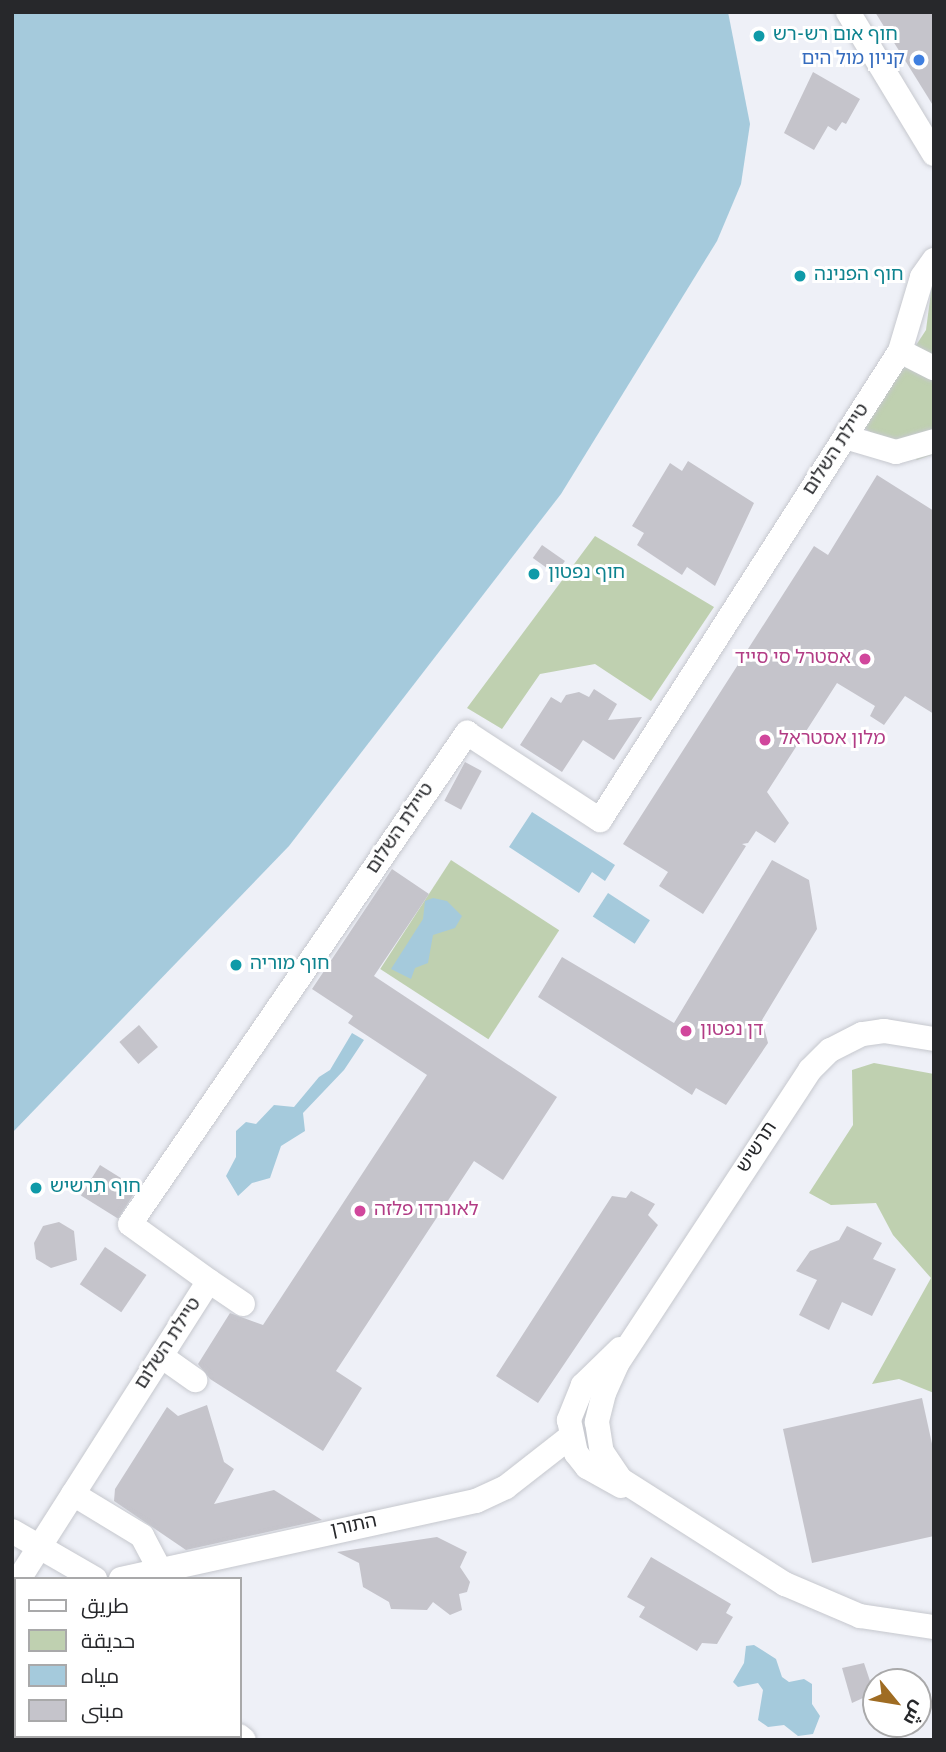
<!DOCTYPE html>
<meta charset="utf-8">
<style>
body{margin:0}
#map{position:relative;width:946px;height:1752px;overflow:hidden;background:#eef0f7;font-family:Overpass,Cairo,"Noto Sans Hebrew",sans-serif}
div>[style]{position:absolute}
.green>*{inset:0;background:#bfd0b0;transform-origin:0 0}
.water>*{inset:0;background:#a5cadc;transform-origin:0 0}
.building>*{inset:0;background:#c5c4cb;transform-origin:0 0}
.roads{filter:drop-shadow(0 0 2px #c6c8ce) drop-shadow(0 0 2px #c6c8ce)}
.street>*{height:24px;margin:-12px;padding:0 12px;transform-origin:12px;border-radius:12px;background:#fff}
.dots>*{width:19px;height:19px;translate:-50% -50%;box-sizing:border-box;border:4px solid #fff;border-radius:50%}
span{translate:-50% -50%;white-space:nowrap;text-align:center;line-height:1.15;-webkit-text-stroke:6px #fff;paint-order:stroke}
.culture-label{font-size:19px;color:#0d838f}
.left{translate:0 -50%;text-align:left}
.shop-label{font-size:19px;color:#366cbe}
.right{translate:-100% -50%;text-align:right}
.street-label{font-size:19px;color:#27282b}
.hotel-label{font-size:19px;color:#b23c85}
.frame{position:absolute;inset:0;border:14px solid #27282b;pointer-events:none}
.legend{position:absolute;left:14px;top:1577px;width:228px;height:161px;box-sizing:border-box;background:#fff;border:2px solid #a9a9aa;margin:0;padding:9px 12px;list-style:none;font-size:21px;color:#27282b}
.legend li{display:flex;align-items:center;gap:14px;height:35px}
.legend b{width:35px;border:2px solid #a9a9aa}
.north{position:absolute;left:862px;top:1668px;width:70px;height:70px;box-sizing:border-box;background:#fff;border:2px solid #a9a9aa;border-radius:50%;rotate:120deg;font-size:19px;font-weight:700;line-height:28px;text-align:center;color:#27282b}
.north::after{content:'';display:block;margin:auto;width:24px;height:32px;background:#9f6c23;clip-path:polygon(50% 0,100% 100%,50% 72%,0 100%)}
</style>
<div id="map">
<div class="green">
<i style="clip-path:polygon(934px 268px,934px 454px,917px 460px,862px 427px,926px 330px)"></i>
<i style="clip-path:polygon(595px 536px,714px 607px,651px 701px,595px 664px,540px 674px,502px 729px,467px 708px)"></i>
<i style="left:451px;top:860px;width:129px;height:130px;rotate:33deg"></i>
<i style="clip-path:polygon(874px 1063px,934px 1074px,934px 1393px,899px 1379px,872px 1384px,931px 1278px,893px 1235px,876px 1203px,831px 1205px,809px 1193px,853px 1125px,852px 1070px)"></i>
</div>
<div class="water">
<i style="clip-path:polygon(12px 12px,728px 12px,750px 124px,741px 184px,717px 241px,561px 494px,289px 846px,12px 1133px)"></i>
<i style="clip-path:polygon(532px 812px,615px 865px,605px 881px,592px 872px,579px 893px,509px 847px)"></i>
<i style="left:608px;top:893px;width:50px;height:28px;rotate:33deg"></i>
<i style="clip-path:polygon(433px 898px,447px 901px,462px 916px,455px 928px,433px 935px,428px 963px,415px 968px,411px 979px,391px 969px,423px 919px,425px 901px)"></i>
<i style="clip-path:polygon(352px 1033px,364px 1040px,344px 1070px,303px 1113px,305px 1131px,281px 1146px,270px 1178px,252px 1183px,238px 1196px,226px 1176px,236px 1157px,236px 1131px,246px 1122px,256px 1124px,274px 1105px,294px 1107px,319px 1077px,330px 1070px)"></i>
<i style="clip-path:polygon(12px 1634px,16px 1736px,188px 1740px,12px 1740px)"></i>
<i style="clip-path:polygon(754px 1645px,776px 1659px,782px 1677px,789px 1682px,804px 1679px,812px 1684px,812px 1704px,820px 1716px,813px 1734px,798px 1736px,784px 1725px,768px 1727px,758px 1720px,763px 1690px,758px 1683px,738px 1687px,733px 1682px,744px 1663px,746px 1646px)"></i>
</div>
<div class="building">
<i style="clip-path:polygon(875px 12px,934px 12px,934px 107px)"></i>
<i style="clip-path:polygon(813px 72px,860px 99px,846px 124px,842px 122px,836px 131px,828px 126px,814px 150px,784px 133px)"></i>
<i style="clip-path:polygon(688px 461px,754px 503px,715px 586px,687px 567px,682px 575px,637px 545px,644px 533px,632px 526px,670px 463px,682px 471px)"></i>
<i style="clip-path:polygon(877px 475px,934px 511px,934px 714px,905px 696px,884px 725px,870px 716px,875px 706px,837px 683px,767px 792px,789px 823px,775px 843px,756px 831px,748px 843px,742px 844px,746px 846px,703px 914px,659px 886px,668px 872px,623px 844px,814px 546px,828px 555px)"></i>
<i style="left:542px;top:545px;width:28px;height:16px;rotate:35deg"></i>
<i style="clip-path:polygon(594px 689px,617px 704px,608px 720px,642px 717px,614px 760px,583px 740px,562px 772px,520px 745px,551px 697px,561px 703px,566px 695px,579px 692px,589px 697px)"></i>
<i style="left:465px;top:762px;width:19px;height:44px;rotate:28deg"></i>
<i style="clip-path:polygon(772px 860px,809px 880px,817px 929px,762px 1020px,768px 1043px,726px 1105px,696px 1088px,692px 1095px,538px 997px,562px 957px,674px 1023px)"></i>
<i style="clip-path:polygon(392px 869px,429px 894px,374px 976px,557px 1097px,503px 1180px,474px 1161px,336px 1371px,362px 1388px,323px 1451px,210px 1379px,198px 1364px,230px 1313px,263px 1325px,427px 1075px,348px 1023px,353px 1016px,312px 989px)"></i>
<i style="left:139px;top:1025px;width:29px;height:26px;rotate:49deg"></i>
<i style="left:100px;top:1165px;width:44px;height:36px;rotate:32deg"></i>
<i style="clip-path:polygon(631px 1191px,655px 1204px,648px 1215px,658px 1225px,538px 1403px,496px 1376px,612px 1196px,626px 1198px)"></i>
<i style="clip-path:polygon(59px 1222px,74px 1231px,77px 1260px,51px 1268px,36px 1259px,34px 1243px,43px 1226px)"></i>
<i style="clip-path:polygon(847px 1226px,882px 1243px,873px 1259px,896px 1269px,872px 1316px,842px 1302px,829px 1330px,799px 1315px,817px 1280px,796px 1271px,810px 1251px,839px 1240px)"></i>
<i style="left:105px;top:1247px;width:50px;height:45px;rotate:34deg"></i>
<i style="clip-path:polygon(922px 1398px,934px 1453px,934px 1536px,812px 1563px,783px 1429px)"></i>
<i style="clip-path:polygon(207px 1405px,224px 1462px,234px 1469px,214px 1504px,274px 1490px,322px 1520px,186px 1550px,114px 1501px,115px 1489px,167px 1407px,178px 1416px)"></i>
<i style="clip-path:polygon(437px 1537px,467px 1552px,460px 1567px,470px 1582px,467px 1592px,459px 1594px,462px 1610px,450px 1615px,433px 1602px,427px 1610px,391px 1609px,389px 1602px,363px 1587px,359px 1563px,337px 1552px)"></i>
<i style="clip-path:polygon(651px 1557px,731px 1604px,726px 1613px,733px 1617px,717px 1644px,702px 1643px,697px 1651px,639px 1617px,645px 1607px,627px 1597px)"></i>
<i style="clip-path:polygon(864px 1663px,874px 1693px,852px 1703px,842px 1668px)"></i>
</div>
<div class="roads">
<div class="street">
<i style="left:848px;top:12px;width:166px;rotate:58.8deg"></i>
<i style="left:900px;top:351px;width:38px;rotate:27deg"></i>
<i style="left:845px;top:437px;width:53px;rotate:16.4deg"></i>
<i style="left:896px;top:452px;width:40px;rotate:-16deg"></i>
<i style="left:934px;top:1039px;width:51px;rotate:-170.9deg"></i>
<i style="left:884px;top:1031px;width:22px;rotate:172deg"></i>
<i style="left:862px;top:1034px;width:36px;rotate:153deg"></i>
<i style="left:830px;top:1050px;width:28px;rotate:135deg"></i>
<i style="left:810px;top:1070px;width:352px;rotate:123.3deg"></i>
<i style="left:617px;top:1364px;width:32px;rotate:114deg"></i>
<i style="left:604px;top:1393px;width:30px;rotate:104deg"></i>
<i style="left:597px;top:1422px;width:30px;rotate:81deg"></i>
<i style="left:602px;top:1452px;width:32px;rotate:56deg"></i>
<i style="left:620px;top:1479px;width:196px;rotate:32.5deg"></i>
<i style="left:785px;top:1584px;width:82px;rotate:23.1deg"></i>
<i style="left:860px;top:1616px;width:75px;rotate:8.5deg"></i>
<i style="left:209px;top:1281px;width:41px;rotate:34.1deg"></i>
<i style="left:620px;top:1349px;width:52px;rotate:135.8deg"></i>
<i style="left:583px;top:1385px;width:38px;rotate:112deg"></i>
<i style="left:569px;top:1420px;width:34px;rotate:78deg"></i>
<i style="left:576px;top:1453px;width:18px;rotate:52deg"></i>
<i style="left:587px;top:1467px;width:39px;rotate:29deg"></i>
<i style="left:161px;top:1356px;width:42px;rotate:35.2deg"></i>
<i style="left:73px;top:1494px;width:81px;rotate:31.3deg"></i>
<i style="left:142px;top:1536px;width:38px;rotate:62deg"></i>
<i style="left:160px;top:1570px;width:11px;rotate:124deg"></i>
<i style="left:12px;top:1531px;width:96px;rotate:30deg"></i>
<i style="left:19px;top:1579px;width:353px;rotate:-57.5deg"></i>
<i style="left:209px;top:1281px;width:97px;rotate:-144.2deg"></i>
<i style="left:130px;top:1224px;width:596px;rotate:-55.54deg"></i>
<i style="left:467px;top:733px;width:159px;rotate:33.2deg"></i>
<i style="left:600px;top:820px;width:557px;rotate:-57.39deg"></i>
<i style="left:900px;top:351px;width:77px;rotate:-73.4deg"></i>
<i style="left:922px;top:277px;width:21px;rotate:-55deg"></i>
<i style="left:121px;top:1579px;width:363px;rotate:-12.4deg"></i>
<i style="left:476px;top:1501px;width:33px;rotate:-25deg"></i>
<i style="left:506px;top:1487px;width:81px;rotate:-38deg"></i>
<i style="left:12px;top:1597px;width:4px;rotate:27deg"></i>
<i style="left:239px;top:1736px;width:6px;rotate:39deg"></i>
</div>
</div>
<div class="dots">
<i style="left:759px;top:36px;background:#0f9aa8"></i>
<i style="left:919px;top:60px;background:#3f7fe0"></i>
<i style="left:800px;top:276px;background:#0f9aa8"></i>
<i style="left:534px;top:574px;background:#0f9aa8"></i>
<i style="left:865px;top:659px;background:#d1479c"></i>
<i style="left:765px;top:740px;background:#d1479c"></i>
<i style="left:236px;top:965px;background:#0f9aa8"></i>
<i style="left:686px;top:1031px;background:#d1479c"></i>
<i style="left:36px;top:1188px;background:#0f9aa8"></i>
<i style="left:360px;top:1211px;background:#d1479c"></i>
</div>
<div class="culture-label">
<span class="left" style="left:773px;top:36px">חוף אום רש-רש</span>
<span class="left" style="left:814px;top:276px">חוף הפנינה</span>
<span class="left" style="left:548px;top:574px">חוף נפטון</span>
<span class="left" style="left:250px;top:965px">חוף מוריה</span>
<span class="left" style="left:50px;top:1188px">חוף תרשיש</span>
</div>
<div class="shop-label">
<span class="right" style="left:905px;top:60px">קניון מול הים</span>
</div>
<div class="street-label">
<span style="left:837px;top:450px;rotate:-57deg">טיילת השלום</span>
<span style="left:401px;top:829px;rotate:-56deg">טיילת השלום</span>
<span style="left:758px;top:1148px;rotate:-57deg">תרשיש</span>
<span style="left:169px;top:1344px;rotate:-57deg">טיילת השלום</span>
<span style="left:354px;top:1527px;rotate:-12deg">התורן</span>
</div>
<div class="hotel-label">
<span class="right" style="left:851px;top:659px">אסטרל סי סייד</span>
<span class="left" style="left:779px;top:740px">מלון אסטראל</span>
<span class="left" style="left:700px;top:1031px">דן נפטון</span>
<span class="left" style="left:374px;top:1211px">לאונרדו פלזה</span>
</div>
<div class="frame"></div>
<ul class="legend">
<li><b style="height:9px;background:#fff"></b>طريق</li>
<li><b style="height:19px;background:#bfd0b0"></b>حديقة</li>
<li><b style="height:19px;background:#a5cadc"></b>مياه</li>
<li><b style="height:19px;background:#c5c4cb"></b>مبنى</li>
</ul>
<div class="north">ش</div>
</div>
